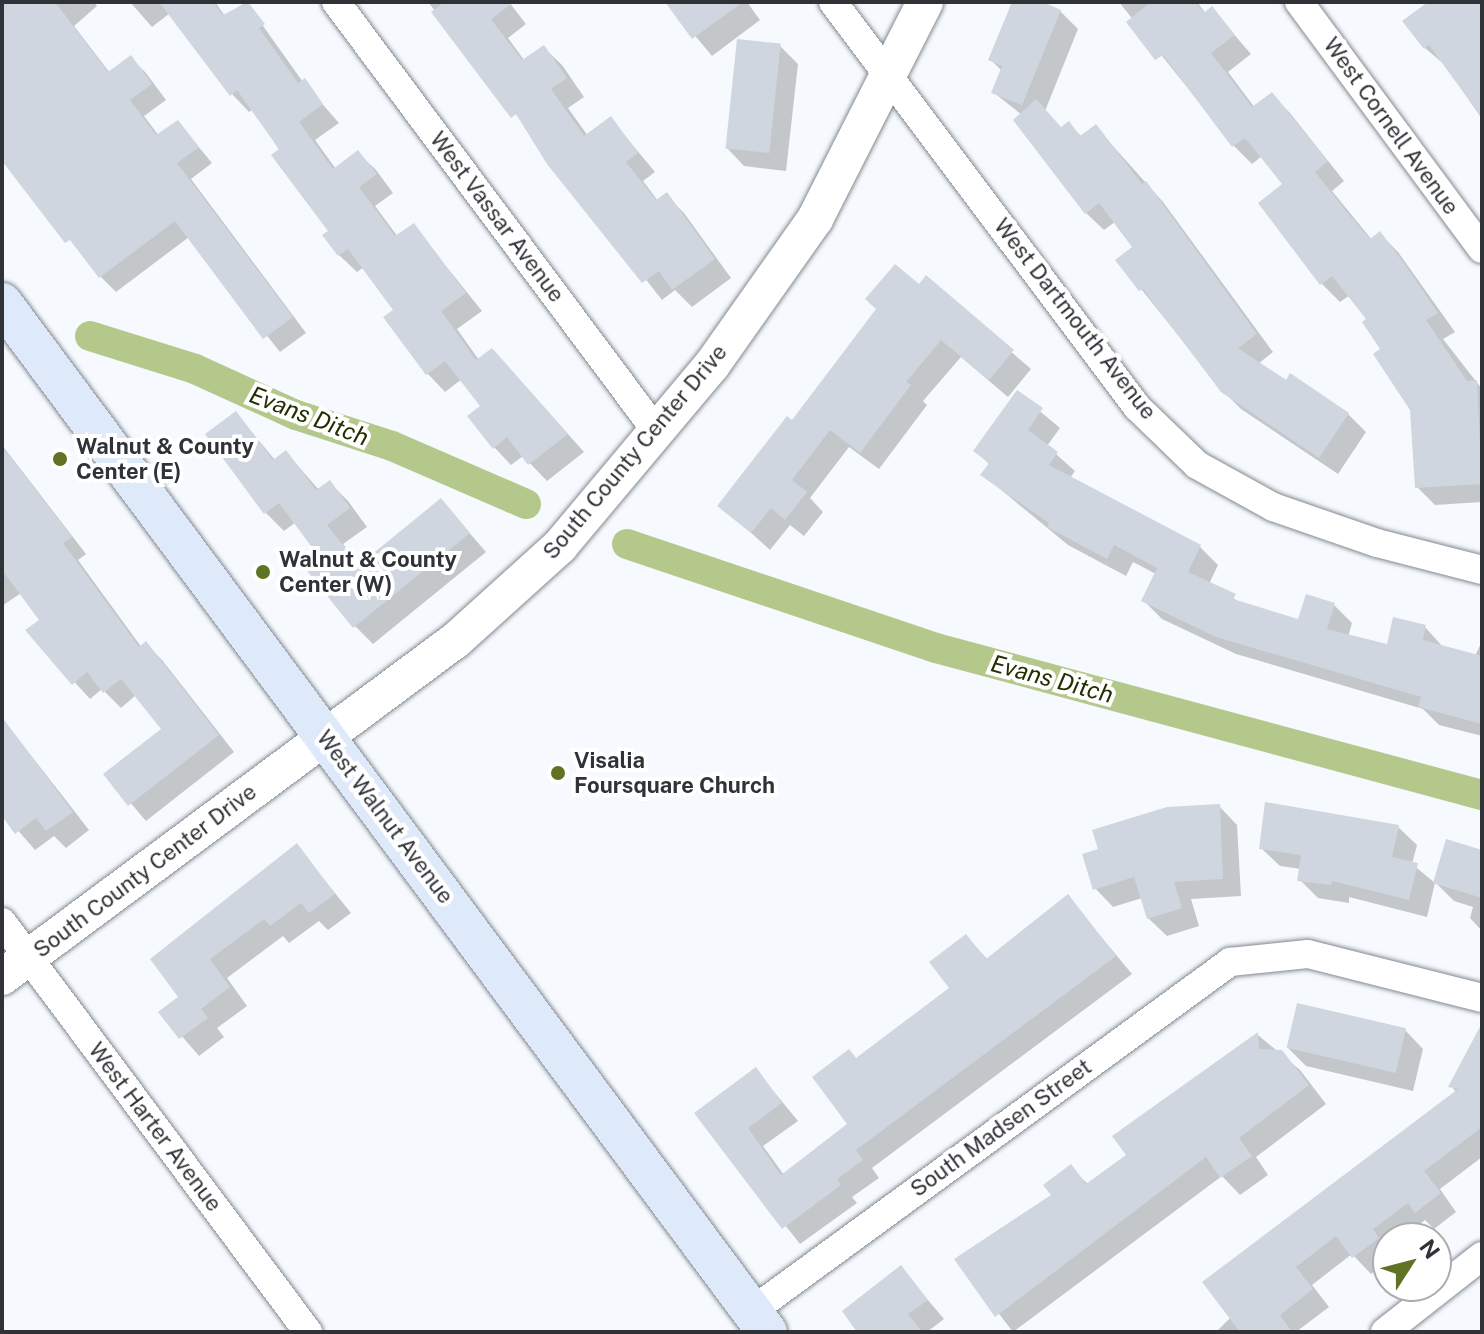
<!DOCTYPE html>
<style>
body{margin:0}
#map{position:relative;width:1484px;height:1334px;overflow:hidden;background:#f6f9fd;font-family:"Public Sans",sans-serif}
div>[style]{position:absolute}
.shadow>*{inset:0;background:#0003}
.canal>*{height:30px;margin:-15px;padding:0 15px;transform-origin:15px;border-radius:15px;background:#b4c88c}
.building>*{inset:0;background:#cfd6e0;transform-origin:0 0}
.roads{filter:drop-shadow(0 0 2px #838992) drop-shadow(0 0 2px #838992)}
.minor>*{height:28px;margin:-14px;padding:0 14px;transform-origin:14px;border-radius:14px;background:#fff}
.tertiary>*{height:36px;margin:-18px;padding:0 18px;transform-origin:18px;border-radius:18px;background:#fff}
.secondary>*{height:40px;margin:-20px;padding:0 20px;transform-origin:20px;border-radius:20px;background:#dee9fa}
.dots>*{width:22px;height:22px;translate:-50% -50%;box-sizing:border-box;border:4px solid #fff;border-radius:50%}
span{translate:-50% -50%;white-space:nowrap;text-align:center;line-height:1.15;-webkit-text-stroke:8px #fff;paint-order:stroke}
.street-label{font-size:22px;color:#2f3236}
.poi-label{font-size:22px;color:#2f3236;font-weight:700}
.left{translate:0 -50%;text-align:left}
.water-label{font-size:24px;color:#242f01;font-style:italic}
.frame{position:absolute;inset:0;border:4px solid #2f3236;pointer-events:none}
.north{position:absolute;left:1372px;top:1222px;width:80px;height:80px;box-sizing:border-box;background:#fff;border:2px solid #acadaf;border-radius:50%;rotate:54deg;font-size:22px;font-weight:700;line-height:32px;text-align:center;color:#2f3236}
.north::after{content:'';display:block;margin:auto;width:28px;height:36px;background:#5e7324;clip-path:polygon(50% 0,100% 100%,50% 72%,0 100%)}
</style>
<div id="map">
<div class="shadow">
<i style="clip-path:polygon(2px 2px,94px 2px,97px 6px,74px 26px,110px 73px,131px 58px,146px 73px,166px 100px,144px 116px,159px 136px,178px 122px,212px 163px,191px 179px,306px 333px,280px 352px,189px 237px,116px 292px,101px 277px,2px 157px)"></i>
<i style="clip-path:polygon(130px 2px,215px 2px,225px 16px,246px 2px,303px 82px,339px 123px,315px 140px,336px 169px,358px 153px,376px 170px,393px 193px,375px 206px,398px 237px,413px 225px,482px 311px,457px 329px,479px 360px,509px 368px,584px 452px,547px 481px,523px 456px,511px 465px,494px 447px,483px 407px,462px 379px,445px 392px,428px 374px,386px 318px,395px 311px,364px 267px,357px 272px,339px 255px,331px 231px,253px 109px,249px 112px,232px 94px,170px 13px,152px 27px)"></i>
<i style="clip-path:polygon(428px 2px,509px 2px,526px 24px,508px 38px,524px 60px,543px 47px,562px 65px,584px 97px,568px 108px,588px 136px,611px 119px,655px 172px,643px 181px,658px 201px,666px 195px,684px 213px,731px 278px,692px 307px,675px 290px,662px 300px)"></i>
<i style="clip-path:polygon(667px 2px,747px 2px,760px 20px,712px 56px)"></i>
<i style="clip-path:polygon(1027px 2px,1060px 11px,1078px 29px,1045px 111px,1062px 129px,1069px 124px,1082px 137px,1096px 127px,1163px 202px,1273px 352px,1258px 364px,1348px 414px,1366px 432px,1338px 474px,1241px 409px,1222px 390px,1118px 260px,1135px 248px,1115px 222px,1104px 230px,1086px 213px,1022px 115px,993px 92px,1002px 71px,991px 60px)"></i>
<i style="clip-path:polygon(1119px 2px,1197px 2px,1206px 14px,1212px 9px,1251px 54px,1228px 72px,1255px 108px,1272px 95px,1290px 113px,1344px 181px,1332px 191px,1372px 240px,1380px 234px,1398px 252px,1455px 332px,1443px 339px,1482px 389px,1482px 502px,1435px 505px,1417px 487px,1412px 410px,1369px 320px,1350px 295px,1340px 302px,1322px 284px,1261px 203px,1285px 184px,1262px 156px,1252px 164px,1234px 146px)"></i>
<i style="clip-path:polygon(1429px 2px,1477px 2px,1482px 8px,1482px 119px,1445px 65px,1425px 48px)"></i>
<i style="clip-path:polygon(780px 46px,798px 64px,786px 171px,744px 166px,726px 147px)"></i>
<i style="clip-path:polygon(926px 278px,1031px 369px,1008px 397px,961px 357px,923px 401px,927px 405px,879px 469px,849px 447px,810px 498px,823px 512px,804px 536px,790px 525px,770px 550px,720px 505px)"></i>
<i style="clip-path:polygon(1017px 392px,1060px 428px,1047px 446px,1075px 471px,1070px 478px,1200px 547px,1218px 565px,1209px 584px,1243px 604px,1300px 622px,1334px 605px,1352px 623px,1348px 637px,1388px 647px,1425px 627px,1443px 647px,1475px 656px,1482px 641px,1482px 736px,1439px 725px,1423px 709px,1236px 654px,1162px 619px,1144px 601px,1156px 574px,1133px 562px,1126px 576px,1068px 545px,983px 475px,990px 465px,976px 451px)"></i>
<i style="clip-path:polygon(236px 413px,275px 460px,286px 452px,319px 490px,330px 483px,348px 501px,367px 527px,343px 544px,361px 566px,441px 500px,486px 552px,373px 644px,355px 626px,317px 550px,296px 522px,284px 531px,266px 513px)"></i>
<i style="clip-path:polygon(2px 445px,86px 554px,78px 560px,142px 648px,146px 644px,162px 660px,234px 752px,146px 821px,106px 774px,164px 729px,136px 695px,121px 708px,102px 689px,90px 699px,28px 631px,42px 621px,21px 593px,2px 606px)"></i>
<i style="clip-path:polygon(2px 718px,89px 830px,66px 848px,54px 836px,35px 850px,2px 812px)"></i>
<i style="clip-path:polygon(1219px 806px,1237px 825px,1241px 896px,1191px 899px,1199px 926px,1167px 936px,1148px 918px,1142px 898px,1113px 907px,1095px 888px)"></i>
<i style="clip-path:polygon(1398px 827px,1417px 845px,1412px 864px,1435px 883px,1427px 917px,1349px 897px,1349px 903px,1318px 898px,1300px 880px,1301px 869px,1280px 866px,1261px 848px)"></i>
<i style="clip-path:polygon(297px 846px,351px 913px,328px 930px,319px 921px,289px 943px,283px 936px,227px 978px,247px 1006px,217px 1028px,224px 1037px,199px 1056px,161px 1012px,181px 997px,152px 959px)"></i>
<i style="clip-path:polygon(1482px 852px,1482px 931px,1470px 918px,1473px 907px,1454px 901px,1436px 883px)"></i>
<i style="clip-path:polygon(1068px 897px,1132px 974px,872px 1168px,879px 1178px,852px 1197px,857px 1203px,800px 1244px,697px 1113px,756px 1070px,798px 1121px,763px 1146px,784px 1175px,850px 1125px,857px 1060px,952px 989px,966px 936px,988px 960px)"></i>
<i style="clip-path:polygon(1405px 1030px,1423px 1049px,1413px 1091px,1306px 1066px,1288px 1048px)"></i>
<i style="clip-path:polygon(1258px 1035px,1300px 1070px,1326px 1104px,1256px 1157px,1268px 1175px,1240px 1195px,1222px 1176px,1013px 1332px,957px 1259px,1054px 1196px,1070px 1167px,1089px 1185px,1129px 1155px,1114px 1137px)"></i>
<i style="clip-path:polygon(1482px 1055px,1482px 1157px,1440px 1189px,1456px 1212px,1434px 1229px,1425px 1220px,1402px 1238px,1388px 1238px,1388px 1261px,1371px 1274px,1352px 1254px,1312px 1285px,1329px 1307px,1296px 1332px,1216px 1332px,1457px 1093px,1451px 1086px)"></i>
<i style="clip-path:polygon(901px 1268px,944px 1319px,927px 1332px,860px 1332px)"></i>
</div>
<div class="canal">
<i style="left:90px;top:336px;width:110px;rotate:17.4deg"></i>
<i style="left:195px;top:369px;width:111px;rotate:24.5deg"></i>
<i style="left:296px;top:415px;width:101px;rotate:17.9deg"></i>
<i style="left:392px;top:446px;width:146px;rotate:23.4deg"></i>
<i style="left:627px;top:544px;width:326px;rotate:18.6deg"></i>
<i style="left:936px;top:648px;width:565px;rotate:15.07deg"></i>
</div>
<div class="building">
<i style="clip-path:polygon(2px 2px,55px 2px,108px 72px,131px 55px,152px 84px,130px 100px,156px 135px,178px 120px,199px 147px,177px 163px,293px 317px,263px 339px,175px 221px,99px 278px,70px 240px,65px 243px,2px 161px)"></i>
<i style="clip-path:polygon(159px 2px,213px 2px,223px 15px,248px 2px,265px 24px,259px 28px,298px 83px,305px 78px,323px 104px,299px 122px,333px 169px,358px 150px,377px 174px,359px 187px,395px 236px,414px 223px,466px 293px,441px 311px,476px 360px,492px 348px,568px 434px,528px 465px,507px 437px,493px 449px,467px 416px,480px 406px,445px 361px,426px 375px,383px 317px,393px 310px,348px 249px,338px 256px,322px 235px,328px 231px,271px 155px,279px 149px,237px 90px,230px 96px)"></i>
<i style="clip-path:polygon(444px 2px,514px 2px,491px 19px,522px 60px,544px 45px,567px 78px,551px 89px,584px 136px,611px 116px,638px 153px,626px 162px,656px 200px,667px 192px,715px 259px,672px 290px,659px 271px,642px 283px,547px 164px,516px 114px,511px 118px,431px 12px)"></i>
<i style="clip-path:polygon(665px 2px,743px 2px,692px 39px)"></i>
<i style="clip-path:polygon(1012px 2px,1043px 2px,1061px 10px,1022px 105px,991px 93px,1002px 66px,988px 60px)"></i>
<i style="clip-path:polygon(1151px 2px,1195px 2px,1204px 13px,1212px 6px,1235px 35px,1211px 53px,1252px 107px,1272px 92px,1328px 161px,1315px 172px,1346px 211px,1370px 239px,1380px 231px,1404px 263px,1438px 313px,1426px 320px,1467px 381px,1477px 380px,1482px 484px,1415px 488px,1410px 410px,1373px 354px,1380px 349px,1362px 322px,1366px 319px,1332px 276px,1320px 285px,1258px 203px,1282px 184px,1245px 138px,1232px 147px,1163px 55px,1155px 60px,1126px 22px)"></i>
<i style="clip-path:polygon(1428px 2px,1482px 2px,1482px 118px,1429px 45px,1424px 49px,1402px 21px)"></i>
<i style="left:737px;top:39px;width:44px;height:110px;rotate:6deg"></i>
<i style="clip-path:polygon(1036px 99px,1061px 127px,1069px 121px,1080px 136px,1096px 124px,1142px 184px,1146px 181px,1257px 334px,1238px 348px,1286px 380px,1290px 373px,1349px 413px,1319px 458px,1221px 392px,1143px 289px,1139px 291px,1115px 260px,1132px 247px,1099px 203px,1085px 214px,1013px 120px)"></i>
<i style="clip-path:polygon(895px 264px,919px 284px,926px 275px,1014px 350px,989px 380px,941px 340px,906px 382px,911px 385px,860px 453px,830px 430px,792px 480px,807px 492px,785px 520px,771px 508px,751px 533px,717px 506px,787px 416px,792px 420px,876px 309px,865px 299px)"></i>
<i style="clip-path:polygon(1017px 390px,1043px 408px,1028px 430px,1058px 452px,1049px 465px,1201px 545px,1188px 572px,1236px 594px,1233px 599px,1298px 619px,1306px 594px,1335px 603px,1327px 629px,1387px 644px,1393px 617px,1426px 625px,1423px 640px,1482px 656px,1482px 724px,1418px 707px,1421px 697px,1216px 637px,1141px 601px,1157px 568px,1114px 545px,1107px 559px,1047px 527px,1049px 523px,980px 475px,989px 463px,973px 451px)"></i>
<i style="clip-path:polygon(236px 411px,273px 460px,286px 450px,316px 490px,330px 480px,350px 508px,327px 525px,359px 565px,441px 498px,470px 533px,353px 628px,299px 561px,314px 550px,279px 503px,264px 514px,205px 434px)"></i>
<i style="clip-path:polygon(2px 446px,72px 537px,63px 543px,139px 647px,146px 641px,219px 735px,128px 806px,103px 774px,161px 729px,121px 679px,103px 693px,87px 672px,72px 685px,25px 630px,39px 620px,2px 570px)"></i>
<i style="clip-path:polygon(2px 717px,73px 812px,46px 831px,36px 818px,15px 834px,2px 816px)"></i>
<i style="clip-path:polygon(1265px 802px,1399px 825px,1392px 857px,1418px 863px,1409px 900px,1332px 881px,1331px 885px,1297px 881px,1301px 855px,1259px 849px)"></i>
<i style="clip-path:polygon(1220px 804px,1223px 879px,1174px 882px,1182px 908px,1147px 919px,1134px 877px,1093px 890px,1082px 854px,1098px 849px,1092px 830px,1167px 807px)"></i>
<i style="clip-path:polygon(1446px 839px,1482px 850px,1482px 898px,1433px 883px)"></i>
<i style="clip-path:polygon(297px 843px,335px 894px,309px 913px,301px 903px,270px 926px,264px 919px,210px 959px,230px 987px,201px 1009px,208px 1018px,179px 1039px,158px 1012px,178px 997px,150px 959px)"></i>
<i style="clip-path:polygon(1068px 894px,1116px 956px,856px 1150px,863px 1160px,837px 1179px,841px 1185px,782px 1229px,694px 1113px,756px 1067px,782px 1103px,748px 1128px,781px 1175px,847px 1124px,812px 1077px,849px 1049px,856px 1058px,949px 988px,929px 962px,966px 934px,986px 959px)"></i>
<i style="left:1297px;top:1003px;width:112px;height:46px;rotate:13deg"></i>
<i style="clip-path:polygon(1482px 1023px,1482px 1127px,1424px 1171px,1441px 1193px,1415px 1213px,1408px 1203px,1373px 1229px,1379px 1238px,1352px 1258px,1336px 1236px,1296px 1267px,1313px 1289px,1280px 1315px,1292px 1332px,1240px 1332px,1202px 1282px,1458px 1089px,1448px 1087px)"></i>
<i style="clip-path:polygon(1258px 1032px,1259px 1049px,1282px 1050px,1309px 1085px,1239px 1138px,1252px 1156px,1220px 1178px,1206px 1157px,995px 1317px,954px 1259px,1051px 1195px,1043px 1185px,1071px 1164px,1086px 1184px,1126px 1155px,1112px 1136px)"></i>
<i style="clip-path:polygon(901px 1265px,928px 1300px,908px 1314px,922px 1332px,857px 1332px,842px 1311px)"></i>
</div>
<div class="roads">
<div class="minor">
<i style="left:336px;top:2px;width:537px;rotate:53.26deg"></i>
<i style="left:833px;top:2px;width:506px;rotate:53.11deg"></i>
<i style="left:1137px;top:407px;width:83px;rotate:44deg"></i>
<i style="left:1197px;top:465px;width:87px;rotate:28.9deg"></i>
<i style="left:1273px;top:507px;width:110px;rotate:19.1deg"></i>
<i style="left:1377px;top:543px;width:108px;rotate:14.4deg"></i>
<i style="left:1299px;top:2px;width:307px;rotate:53.5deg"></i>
<i style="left:2px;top:922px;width:512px;rotate:53.26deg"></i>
<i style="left:752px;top:1311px;width:592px;rotate:-36.13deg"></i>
<i style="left:1230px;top:962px;width:78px;rotate:-5.9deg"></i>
<i style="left:1308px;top:954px;width:179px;rotate:14.2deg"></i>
<i style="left:1385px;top:1332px;width:123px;rotate:-38.1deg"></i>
</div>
<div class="tertiary">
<i style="left:2px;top:977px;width:565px;rotate:-36.59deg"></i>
<i style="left:456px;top:640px;width:140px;rotate:-42.1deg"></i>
<i style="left:560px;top:546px;width:236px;rotate:-50deg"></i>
<i style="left:712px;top:365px;width:179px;rotate:-54.8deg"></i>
<i style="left:815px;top:219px;width:243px;rotate:-63.1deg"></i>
</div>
<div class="secondary">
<i style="left:2px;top:303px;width:1282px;rotate:53.37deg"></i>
</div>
</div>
<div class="dots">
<i style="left:60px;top:459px;background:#5e7324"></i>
<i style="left:263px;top:572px;background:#5e7324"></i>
<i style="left:558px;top:773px;background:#5e7324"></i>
</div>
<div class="street-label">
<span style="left:1391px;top:126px;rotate:54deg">West Cornell Avenue</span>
<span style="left:497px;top:217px;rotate:53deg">West Vassar Avenue</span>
<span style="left:1075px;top:319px;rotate:52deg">West Dartmouth Avenue</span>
<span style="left:635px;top:452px;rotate:-50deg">South County Center Drive</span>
<span style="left:385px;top:817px;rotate:53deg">West Walnut Avenue</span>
<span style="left:145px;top:871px;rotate:-37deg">South County Center Drive</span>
<span style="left:155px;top:1127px;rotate:53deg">West Harter Avenue</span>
<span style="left:1001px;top:1128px;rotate:-36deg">South Madsen Street</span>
</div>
<div class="poi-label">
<span class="left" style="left:76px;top:459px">Walnut &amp; County<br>Center (E)</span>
<span class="left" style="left:279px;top:572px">Walnut &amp; County<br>Center (W)</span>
<span class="left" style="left:574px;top:773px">Visalia<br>Foursquare Church</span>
</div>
<div class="water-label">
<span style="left:309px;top:416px;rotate:21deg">Evans Ditch</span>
<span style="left:1052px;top:679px;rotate:15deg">Evans Ditch</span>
</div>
<div class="frame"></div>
<div class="north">N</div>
</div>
